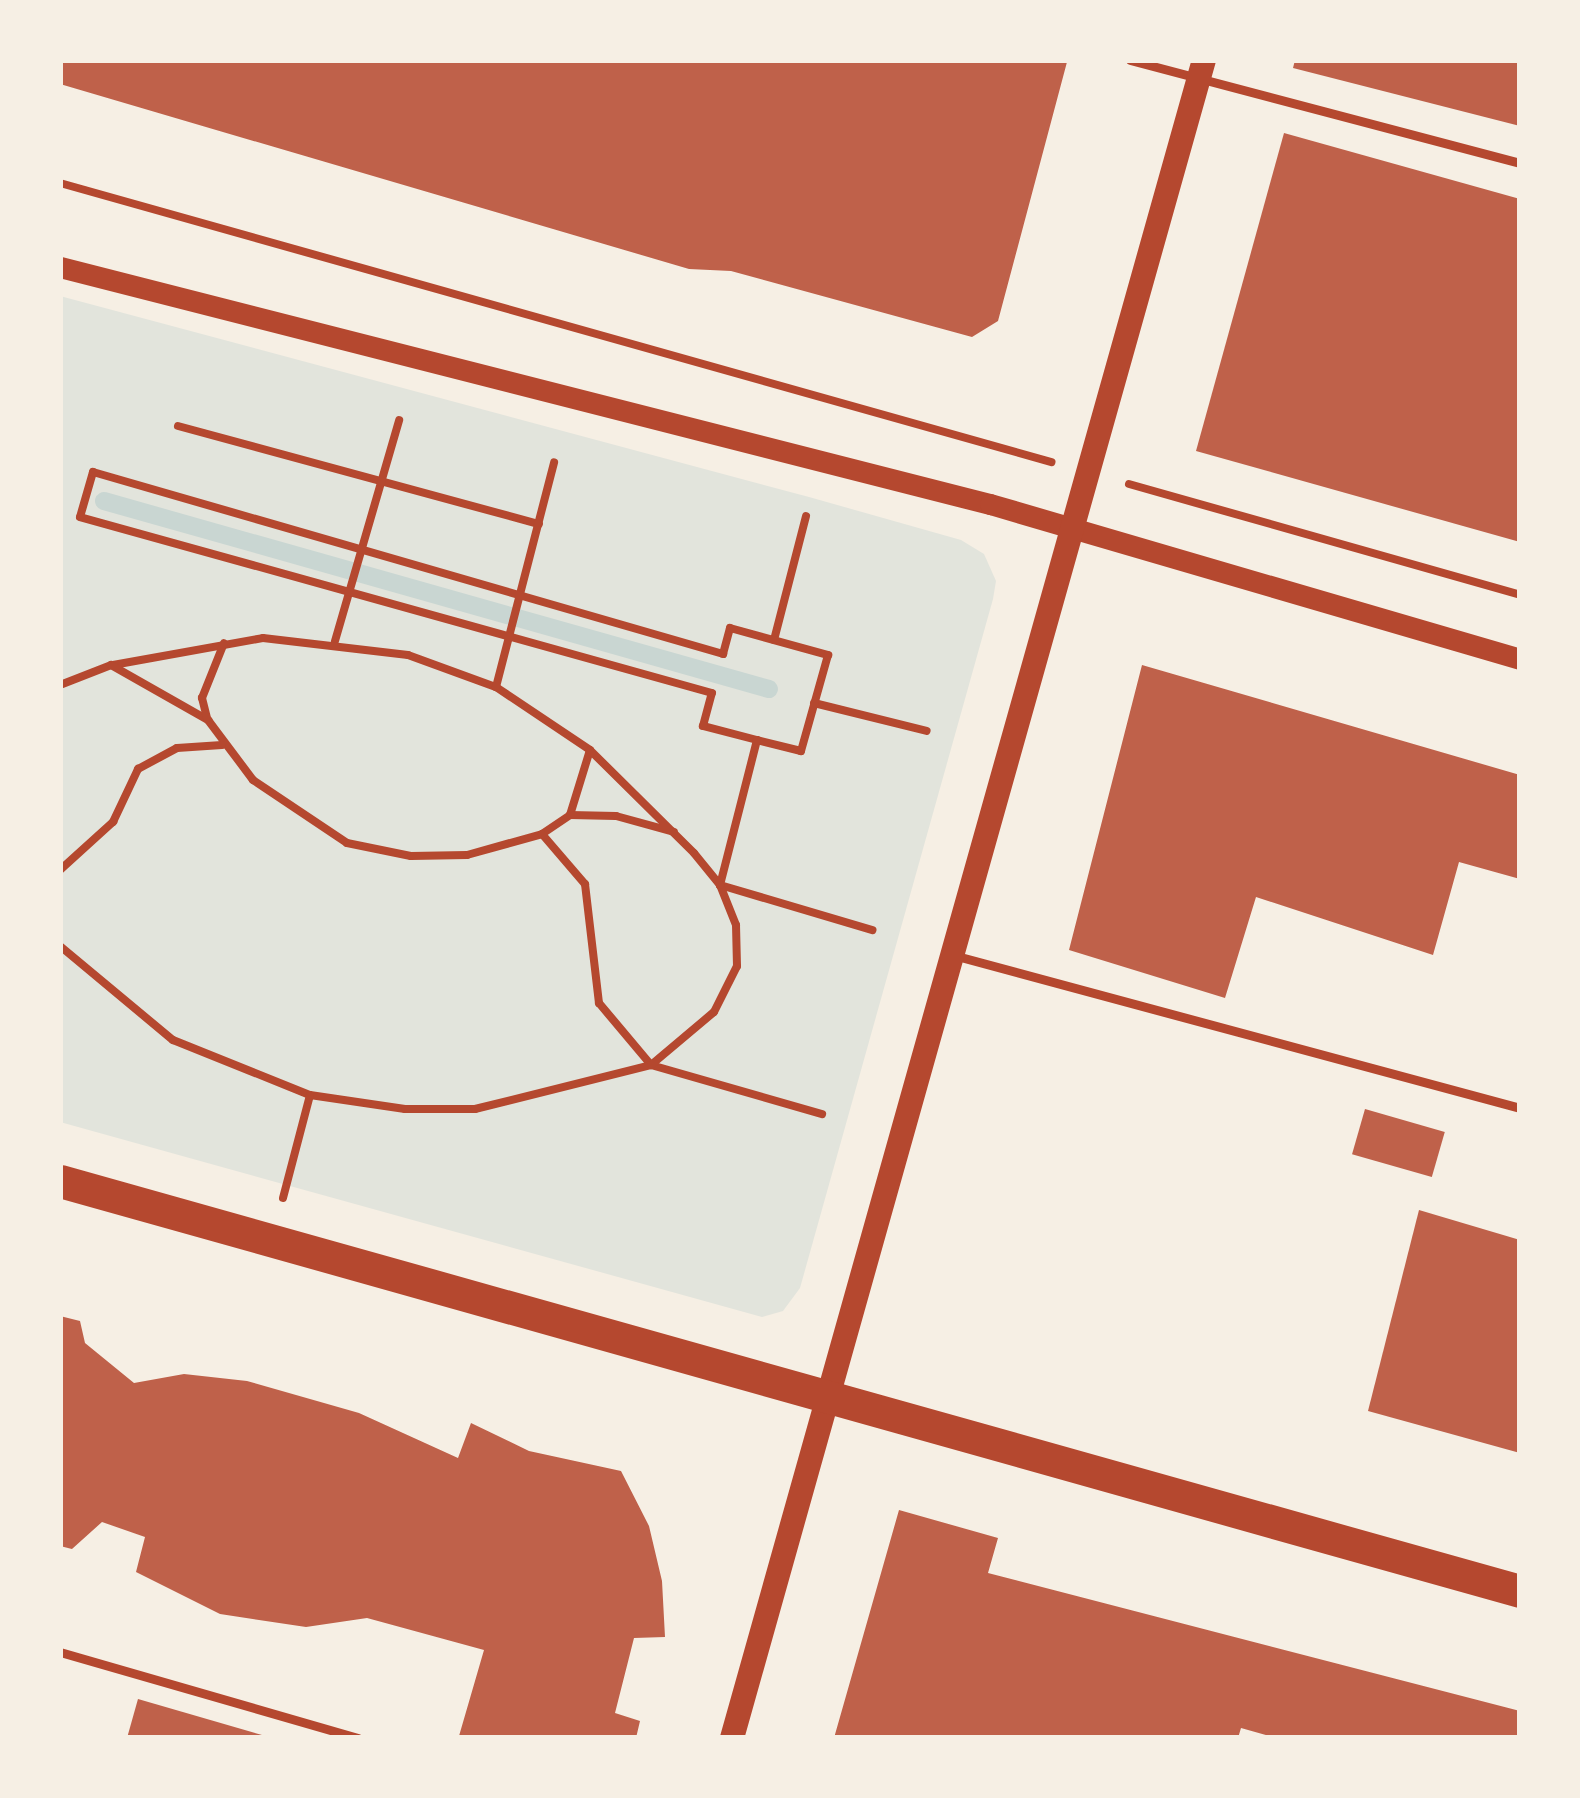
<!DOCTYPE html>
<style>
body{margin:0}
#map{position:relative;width:1580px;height:1798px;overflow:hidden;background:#f6efe4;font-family:Inter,sans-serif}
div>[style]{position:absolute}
.green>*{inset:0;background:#e2e4dc}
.stream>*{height:18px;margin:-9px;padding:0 9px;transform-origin:9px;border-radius:9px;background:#c9d6d2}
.building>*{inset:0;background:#bf614a;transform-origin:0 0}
.path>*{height:8px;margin:-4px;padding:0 4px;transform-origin:4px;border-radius:4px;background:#b5482f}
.service>*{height:9px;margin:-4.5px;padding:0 4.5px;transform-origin:4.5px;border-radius:4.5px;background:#b5482f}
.tertiary>*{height:21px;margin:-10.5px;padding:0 10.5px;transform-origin:10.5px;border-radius:10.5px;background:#b5482f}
.secondary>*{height:24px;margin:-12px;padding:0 12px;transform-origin:12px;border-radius:12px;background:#b5482f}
.trunk>*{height:33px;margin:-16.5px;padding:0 16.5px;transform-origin:16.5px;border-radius:16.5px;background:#b5482f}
span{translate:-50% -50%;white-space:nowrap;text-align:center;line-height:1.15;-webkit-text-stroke:12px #f6efe4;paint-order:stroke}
.frame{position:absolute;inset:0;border:63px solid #f6efe4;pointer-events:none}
</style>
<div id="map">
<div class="green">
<i style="clip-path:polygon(60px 296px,809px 497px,961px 540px,984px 554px,996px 581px,993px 599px,800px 1288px,783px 1311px,762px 1317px,60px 1122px)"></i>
</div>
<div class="stream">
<i style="left:104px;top:501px;width:691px;rotate:15.79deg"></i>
</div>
<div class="building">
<i style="clip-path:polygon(60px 60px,1061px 60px,1067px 62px,998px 321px,972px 337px,731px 271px,689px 269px,60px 84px)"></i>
<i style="clip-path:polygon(1295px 60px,1520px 60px,1520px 126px,1293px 68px)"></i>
<i style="clip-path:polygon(1284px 133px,1520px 199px,1520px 542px,1196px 451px)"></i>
<i style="clip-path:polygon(1142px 665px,1520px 775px,1520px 879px,1459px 862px,1433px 955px,1256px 897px,1225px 998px,1069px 950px)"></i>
<i style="left:1365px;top:1109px;width:83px;height:47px;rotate:16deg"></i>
<i style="clip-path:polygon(1419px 1210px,1520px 1240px,1520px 1453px,1368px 1411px)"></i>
<i style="clip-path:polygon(60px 1316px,80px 1321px,85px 1343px,134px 1383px,184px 1374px,247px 1381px,359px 1413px,458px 1458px,471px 1423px,529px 1451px,621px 1471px,649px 1526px,662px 1581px,665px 1637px,634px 1638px,615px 1713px,640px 1721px,636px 1738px,459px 1736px,484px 1650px,367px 1618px,306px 1627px,220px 1614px,136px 1572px,145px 1537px,102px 1522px,72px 1549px,60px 1546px)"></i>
<i style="clip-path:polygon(899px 1510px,998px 1538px,988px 1573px,1520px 1711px,1520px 1738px,1276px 1738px,1241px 1728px,1238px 1738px,834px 1738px)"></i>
<i style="clip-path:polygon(138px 1699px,269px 1737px,269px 1738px,127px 1738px)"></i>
</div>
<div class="path">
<i style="left:60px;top:183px;width:1030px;rotate:15.72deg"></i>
<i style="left:178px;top:426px;width:374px;rotate:15.2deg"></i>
<i style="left:1129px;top:484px;width:406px;rotate:15.8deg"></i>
<i style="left:774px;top:640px;width:128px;rotate:-75.5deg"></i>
<i style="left:335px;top:641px;width:230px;rotate:-73.8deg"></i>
<i style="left:113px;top:665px;width:152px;rotate:-10.2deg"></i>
<i style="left:263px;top:638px;width:146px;rotate:6.7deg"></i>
<i style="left:408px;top:655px;width:94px;rotate:20deg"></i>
<i style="left:496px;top:687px;width:113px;rotate:33.8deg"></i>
<i style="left:590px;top:750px;width:68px;rotate:107.1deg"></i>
<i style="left:60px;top:685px;width:55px;rotate:-21.4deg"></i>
<i style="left:111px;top:665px;width:112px;rotate:29.6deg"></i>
<i style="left:208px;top:720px;width:75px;rotate:53.1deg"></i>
<i style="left:253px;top:780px;width:113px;rotate:33.8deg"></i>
<i style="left:347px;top:843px;width:65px;rotate:11.5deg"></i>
<i style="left:411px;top:856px;width:56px;rotate:-1deg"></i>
<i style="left:467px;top:855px;width:78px;rotate:-15.6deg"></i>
<i style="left:542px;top:834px;width:34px;rotate:-34deg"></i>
<i style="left:570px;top:815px;width:46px;rotate:1.2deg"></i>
<i style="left:616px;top:816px;width:60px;rotate:15.4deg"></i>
<i style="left:496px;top:687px;width:232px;rotate:-75.5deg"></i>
<i style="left:814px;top:703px;width:116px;rotate:13.9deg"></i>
<i style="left:207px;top:718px;width:21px;rotate:-104deg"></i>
<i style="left:202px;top:698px;width:59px;rotate:-68.2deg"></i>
<i style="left:757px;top:740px;width:56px;rotate:-165.5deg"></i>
<i style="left:703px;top:726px;width:34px;rotate:-75deg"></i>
<i style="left:712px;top:693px;width:656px;rotate:-164.44deg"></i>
<i style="left:80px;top:517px;width:47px;rotate:-73.9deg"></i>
<i style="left:93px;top:472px;width:656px;rotate:16.11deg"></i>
<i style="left:723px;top:654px;width:27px;rotate:-75deg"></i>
<i style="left:730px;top:628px;width:102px;rotate:15.4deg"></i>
<i style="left:828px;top:655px;width:100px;rotate:105.7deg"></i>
<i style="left:801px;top:751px;width:45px;rotate:-166deg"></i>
<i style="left:757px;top:740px;width:150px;rotate:104.3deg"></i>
<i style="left:720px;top:885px;width:159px;rotate:16.5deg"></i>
<i style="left:542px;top:834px;width:66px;rotate:49.3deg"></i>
<i style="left:585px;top:884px;width:120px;rotate:83.3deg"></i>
<i style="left:599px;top:1003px;width:81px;rotate:50deg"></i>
<i style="left:651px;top:1065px;width:178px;rotate:16deg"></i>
<i style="left:60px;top:870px;width:72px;rotate:-42.2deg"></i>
<i style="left:113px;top:822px;width:59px;rotate:-64.7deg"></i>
<i style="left:138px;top:769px;width:44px;rotate:-28.3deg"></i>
<i style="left:177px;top:748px;width:45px;rotate:-3.8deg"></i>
<i style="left:60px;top:946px;width:147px;rotate:39.8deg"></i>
<i style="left:173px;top:1040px;width:148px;rotate:21.9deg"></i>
<i style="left:310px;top:1095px;width:96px;rotate:8.4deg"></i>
<i style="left:405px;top:1109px;width:70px"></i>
<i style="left:475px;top:1109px;width:181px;rotate:-14deg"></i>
<i style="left:651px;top:1065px;width:82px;rotate:-40.1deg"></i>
<i style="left:714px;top:1012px;width:51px;rotate:-63.4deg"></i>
<i style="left:737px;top:966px;width:41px;rotate:-91.4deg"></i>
<i style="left:736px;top:925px;width:43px;rotate:-111.8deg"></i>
<i style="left:720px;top:885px;width:41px;rotate:-129.1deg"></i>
<i style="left:694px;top:853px;width:146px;rotate:-135.3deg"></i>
<i style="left:283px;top:1198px;width:106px;rotate:-75.3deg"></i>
</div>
<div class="service">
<i style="left:1130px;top:60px;width:403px;rotate:14.8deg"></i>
<i style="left:953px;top:955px;width:587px;rotate:15.1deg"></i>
<i style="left:60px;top:1652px;width:310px;rotate:16.1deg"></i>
</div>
<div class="tertiary">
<i style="left:60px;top:267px;width:960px;rotate:14.3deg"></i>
<i style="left:990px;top:504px;width:552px;rotate:16.3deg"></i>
</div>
<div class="secondary">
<i style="left:732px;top:1738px;width:1743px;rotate:-74.29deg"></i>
</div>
<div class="trunk">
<i style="left:60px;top:1181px;width:1516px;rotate:15.69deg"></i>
</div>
<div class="frame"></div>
</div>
